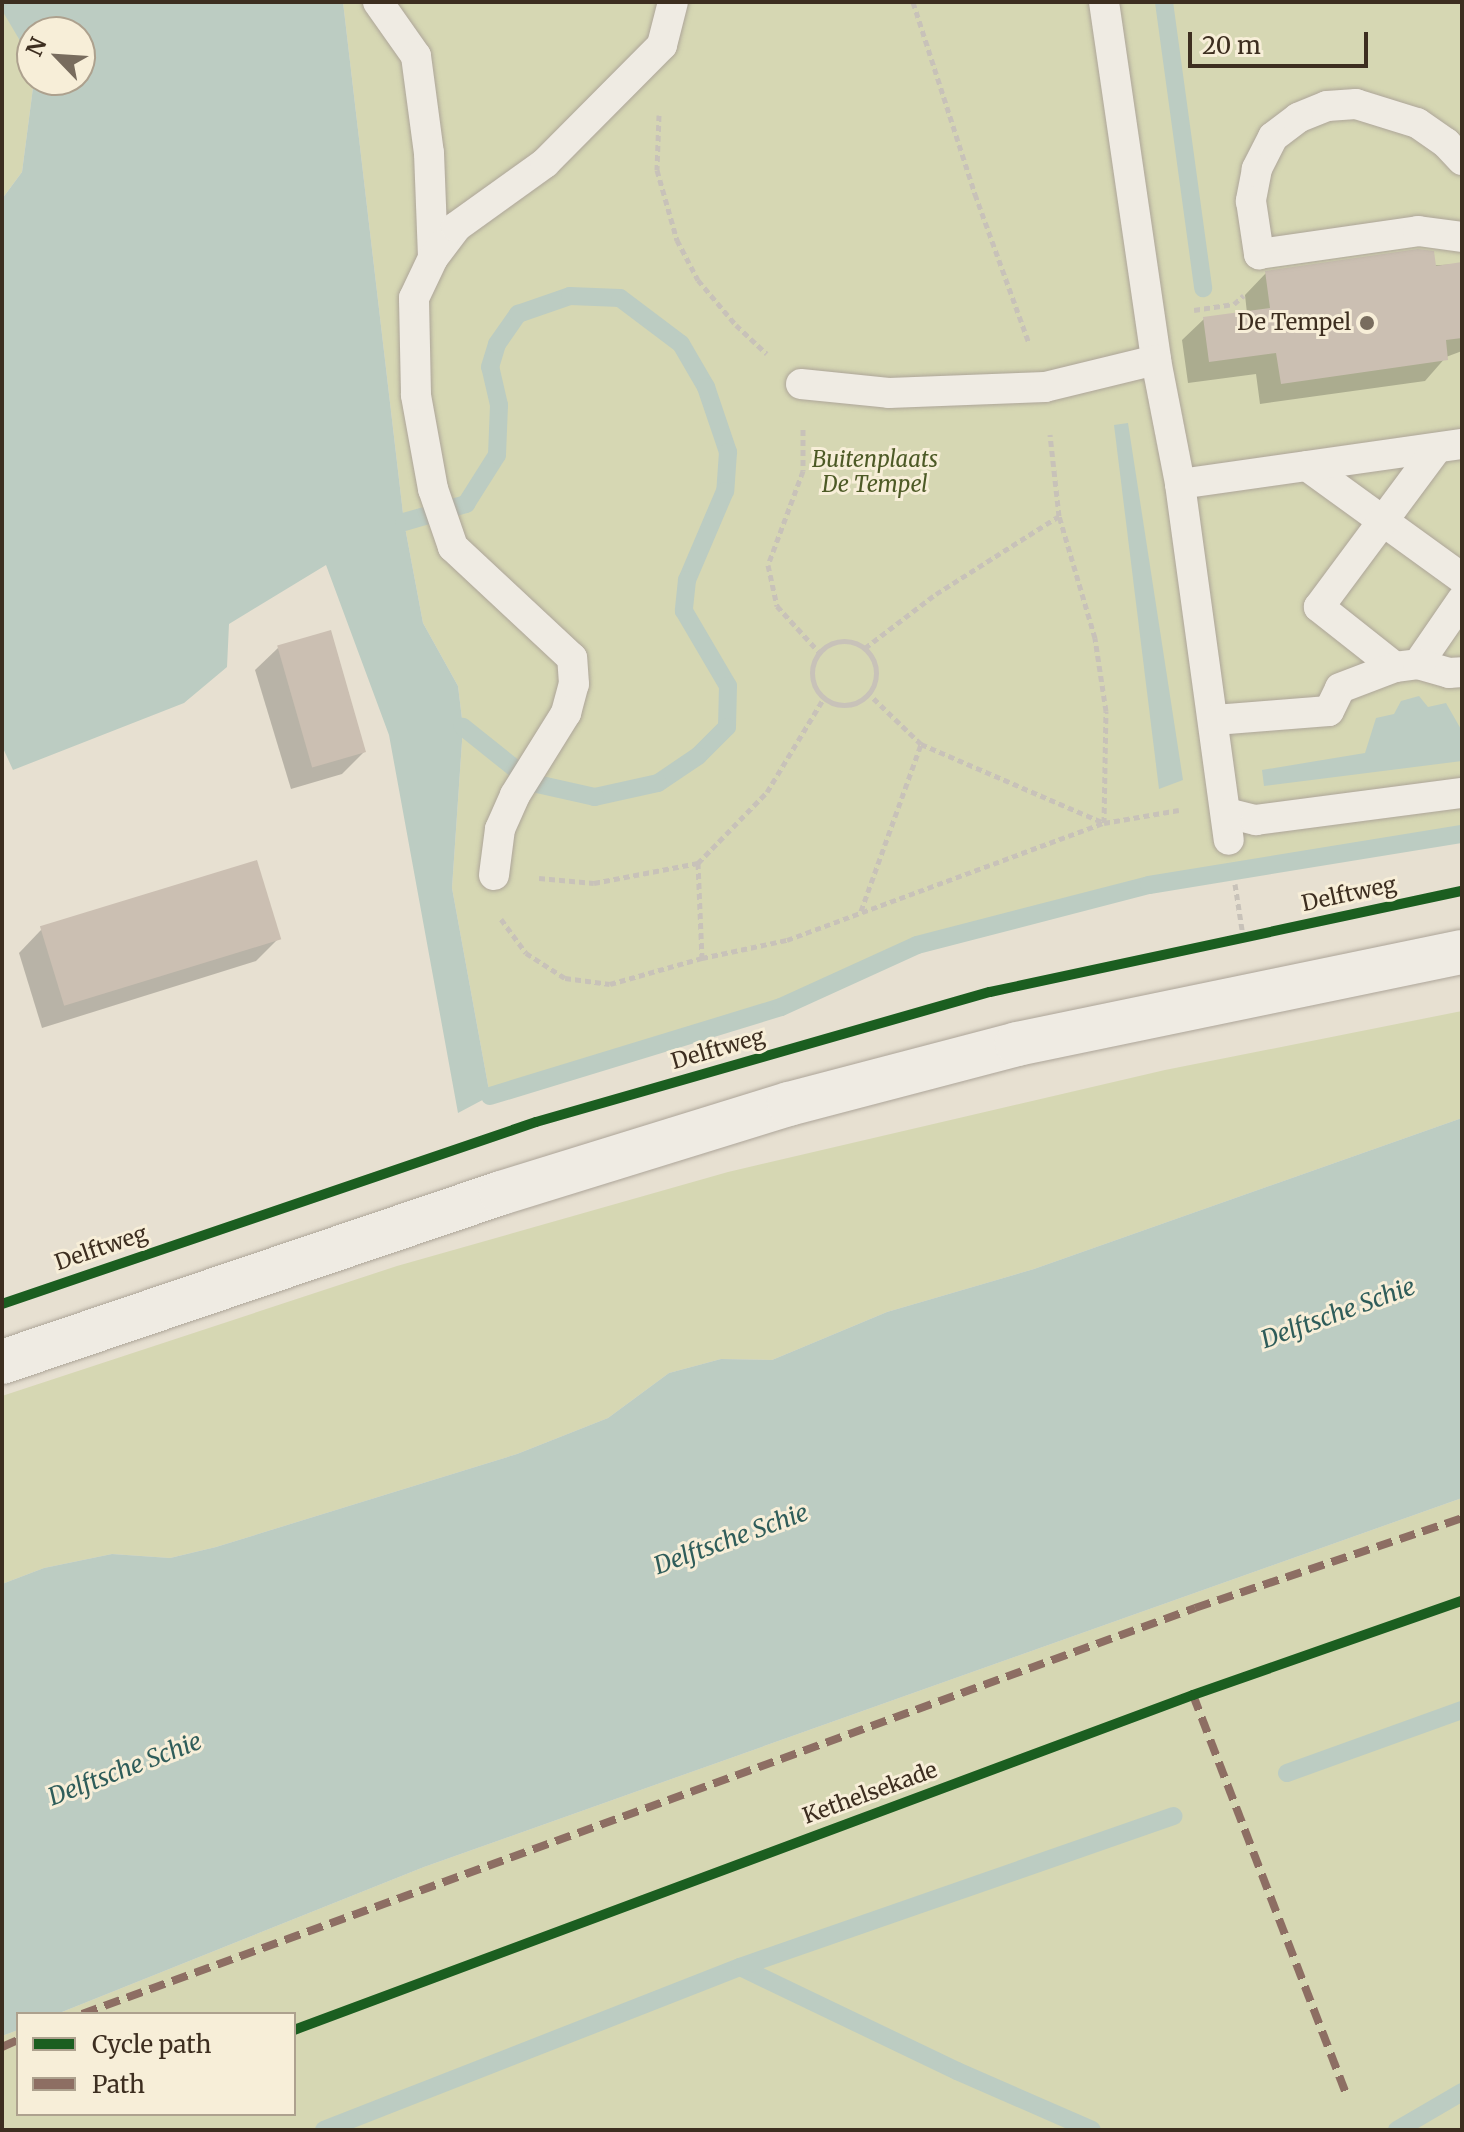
<!DOCTYPE html>
<style>
body{margin:0}
#map{position:relative;width:1464px;height:2132px;overflow:hidden;background:#e7e0d1;font-family:Merriweather,serif}
div>[style]{position:absolute}
.green>*{inset:0;background:#d6d7b3}
.water>*{inset:0;background:#bcccc2}
.shadow>*{inset:0;background:#0003}
.stream>*{height:18px;margin:-9px;padding:0 9px;transform-origin:9px;border-radius:9px;background:#bcccc2}
.building>*{inset:0;background:#cbbfb2;transform-origin:0 0}
.path>*{height:5px;margin-top:-2.5px;transform-origin:0;background:repeating-linear-gradient(90deg,#c8c2b9 0 6px,transparent 0 10px)}
.path>.ring{margin:-2.5px;padding:0;box-sizing:content-box;background:none;border:5px solid #c8c2b9;border-radius:50%}
.roads{filter:drop-shadow(0 0 2px #ada599) drop-shadow(0 0 2px #ada599)}
.service>*{height:30px;margin:-15px;padding:0 15px;transform-origin:15px;border-radius:15px;background:#efebe3}
.tertiary>*{height:44px;margin:-22px;padding:0 22px;transform-origin:22px;border-radius:22px;background:#efebe3}
.quiet>*{height:8px;margin-top:-4px;transform-origin:0;background:repeating-linear-gradient(90deg,#8d6e63 0 16px,transparent 0 24px)}
.cycleway>*{height:10px;margin:-5px;padding:0 5px;transform-origin:5px;border-radius:5px;background:#1b5e20}
.dots>*{width:22px;height:22px;translate:-50% -50%;box-sizing:border-box;border:4px solid #f7eed8;border-radius:50%}
span{translate:-50% -50%;white-space:nowrap;text-align:center;line-height:1.15;-webkit-text-stroke:6px #f7eed8;paint-order:stroke}
.poi-label{font-size:22px;color:#3d2e20}
.right{translate:-100% -50%;text-align:right}
.park-label{font-size:22px;color:#4d5a26;font-style:italic}
.street-label{font-size:22px;color:#3d2e20}
.water-label{font-size:24px;color:#2f5d5a;font-style:italic}
.frame{position:absolute;inset:0;border:4px solid #3d2e20;pointer-events:none}
.legend{position:absolute;left:16px;top:2012px;width:280px;height:104px;box-sizing:border-box;background:#f7eed8;border:2px solid #ada18e;margin:0;padding:10px 14px;list-style:none;font-size:24px;color:#3d2e20}
.legend li{display:flex;align-items:center;gap:16px;height:40px}
.legend b{width:40px;border:2px solid #ada18e}
.north{position:absolute;left:16px;top:16px;width:80px;height:80px;box-sizing:border-box;background:#f7eed8;border:2px solid #ada18e;border-radius:50%;rotate:295deg;font-size:22px;font-weight:700;line-height:32px;text-align:center;color:#3d2e20}
.north::after{content:'';display:block;margin:auto;width:28px;height:36px;background:#786c5e;clip-path:polygon(50% 0,100% 100%,50% 72%,0 100%)}
.scale{position:absolute;left:1188px;top:32px;width:180px;height:36px;box-sizing:border-box;border:4px solid #3d2e20;border-top:0;padding-left:10px;font-size:24px;line-height:28px;white-space:nowrap;color:#3d2e20;-webkit-text-stroke:6px #f7eed8;paint-order:stroke}
</style>
<div id="map">
<div class="green">
<i style="clip-path:polygon(343px 2px,1462px 2px,1462px 834px,1149px 885px,917px 945px,781px 1007px,490px 1096px,452px 888px,463px 727px,458px 686px,423px 623px,404px 522px)"></i>
<i style="clip-path:polygon(2px 8px,32px 61px,34px 80px,22px 172px,2px 199px)"></i>
<i style="clip-path:polygon(1462px 1011px,1462px 1118px,1034px 1269px,887px 1312px,772px 1360px,721px 1359px,669px 1373px,608px 1418px,517px 1454px,216px 1547px,170px 1558px,112px 1554px,44px 1568px,2px 1584px,2px 1396px,397px 1266px,728px 1172px,1165px 1070px)"></i>
<i style="clip-path:polygon(1462px 1498px,1462px 2130px,2px 2130px,2px 2036px,18px 2030px,18px 2114px,294px 2114px,294px 2014px,57px 2014px,424px 1867px)"></i>
</div>
<div class="water">
<i style="clip-path:polygon(2px 2px,343px 2px,404px 522px,423px 623px,458px 686px,463px 727px,452px 888px,490px 1096px,458px 1113px,389px 735px,326px 565px,229px 624px,227px 667px,184px 703px,13px 770px,2px 746px,2px 199px,22px 172px,34px 80px,80px 80px,80px 32px,32px 32px,32px 61px,3px 12px)"></i>
<i style="clip-path:polygon(1128px 423px,1183px 780px,1159px 789px,1114px 425px)"></i>
<i style="clip-path:polygon(1419px 696px,1428px 707px,1446px 703px,1462px 731px,1462px 761px,1264px 786px,1262px 770px,1365px 753px,1376px 718px,1394px 714px,1401px 701px)"></i>
<i style="clip-path:polygon(1462px 1118px,1462px 1498px,424px 1867px,57px 2014px,18px 2014px,18px 2030px,2px 2036px,2px 1584px,44px 1568px,112px 1554px,170px 1558px,216px 1547px,517px 1454px,608px 1418px,669px 1373px,721px 1359px,772px 1360px,887px 1312px,1034px 1269px)"></i>
</div>
<div class="shadow">
<i style="clip-path:polygon(1462px 264px,1462px 351px,1446px 357px,1425px 381px,1260px 404px,1256px 374px,1188px 383px,1182px 340px,1204px 319px,1247px 313px,1245px 295px,1266px 273px)"></i>
<i style="clip-path:polygon(278px 648px,365px 751px,342px 774px,291px 789px,255px 670px)"></i>
<i style="clip-path:polygon(41px 930px,279px 938px,256px 961px,42px 1028px,19px 953px)"></i>
</div>
<div class="stream">
<i style="left:1164px;top:2px;width:289px;rotate:82.2deg"></i>
<i style="left:404px;top:522px;width:65px;rotate:-16.2deg"></i>
<i style="left:466px;top:504px;width:58px;rotate:-57.7deg"></i>
<i style="left:497px;top:455px;width:50px;rotate:-87.7deg"></i>
<i style="left:499px;top:405px;width:39px;rotate:-103deg"></i>
<i style="left:490px;top:367px;width:24px;rotate:-73deg"></i>
<i style="left:497px;top:344px;width:37px;rotate:-55deg"></i>
<i style="left:518px;top:314px;width:55px;rotate:-19.1deg"></i>
<i style="left:570px;top:296px;width:50px;rotate:2.3deg"></i>
<i style="left:620px;top:298px;width:76px;rotate:37deg"></i>
<i style="left:681px;top:344px;width:50px;rotate:59.8deg"></i>
<i style="left:706px;top:387px;width:69px;rotate:71.3deg"></i>
<i style="left:728px;top:452px;width:39px;rotate:94deg"></i>
<i style="left:725px;top:491px;width:97px;rotate:113.1deg"></i>
<i style="left:687px;top:580px;width:31px;rotate:96deg"></i>
<i style="left:684px;top:611px;width:87px;rotate:59.6deg"></i>
<i style="left:728px;top:686px;width:41px;rotate:91.4deg"></i>
<i style="left:727px;top:727px;width:41px;rotate:135deg"></i>
<i style="left:698px;top:756px;width:48px;rotate:146deg"></i>
<i style="left:658px;top:783px;width:65px;rotate:167.5deg"></i>
<i style="left:595px;top:797px;width:64px;rotate:-167.3deg"></i>
<i style="left:533px;top:783px;width:90px;rotate:-141.3deg"></i>
<i style="left:490px;top:1096px;width:304px;rotate:-17deg"></i>
<i style="left:781px;top:1007px;width:149px;rotate:-24.5deg"></i>
<i style="left:917px;top:945px;width:240px;rotate:-14.5deg"></i>
<i style="left:1149px;top:885px;width:317px;rotate:-9.3deg"></i>
<i style="left:1287px;top:1773px;width:186px;rotate:-19.8deg"></i>
<i style="left:740px;top:1967px;width:241px;rotate:25.6deg"></i>
<i style="left:957px;top:2071px;width:147px;rotate:23.6deg"></i>
<i style="left:324px;top:2130px;width:447px;rotate:-21.4deg"></i>
<i style="left:740px;top:1967px;width:459px;rotate:-19.2deg"></i>
<i style="left:1397px;top:2130px;width:75px;rotate:-30.3deg"></i>
</div>
<div class="building">
<i style="clip-path:polygon(1418px 249px,1434px 251px,1436px 266px,1462px 262px,1462px 338px,1446px 340px,1448px 360px,1281px 384px,1276px 353px,1209px 362px,1203px 317px,1270px 308px,1265px 271px)"></i>
<i style="left:331px;top:630px;width:127px;height:56px;rotate:74deg"></i>
<i style="left:257px;top:860px;width:83px;height:227px;rotate:73deg"></i>
</div>
<div class="path">
<i style="left:913px;top:2px;width:202px;rotate:72.1deg"></i>
<i style="left:975px;top:194px;width:158px;rotate:70.1deg"></i>
<i style="left:659px;top:115px;width:55px;rotate:92.1deg"></i>
<i style="left:657px;top:170px;width:73px;rotate:74.1deg"></i>
<i style="left:677px;top:240px;width:45px;rotate:62.3deg"></i>
<i style="left:698px;top:280px;width:59px;rotate:49.8deg"></i>
<i style="left:736px;top:325px;width:42px;rotate:43.1deg"></i>
<i style="left:1194px;top:310px;width:40px;rotate:-8.5deg"></i>
<i style="left:1234px;top:304px;width:13px;rotate:-42deg"></i>
<i style="left:803px;top:429px;width:42px;rotate:90deg"></i>
<i style="left:803px;top:471px;width:100px;rotate:110.4deg"></i>
<i style="left:768px;top:565px;width:42px;rotate:77.6deg"></i>
<i style="left:777px;top:606px;width:62px;rotate:47.6deg"></i>
<i class="ring" style="left:812px;top:641px;width:59px;height:59px"></i>
<i style="left:865px;top:648px;width:89px;rotate:-37.3deg"></i>
<i style="left:936px;top:594px;width:146px;rotate:-32.4deg"></i>
<i style="left:921px;top:744px;width:199px;rotate:23.3deg"></i>
<i style="left:1104px;top:823px;width:112px;rotate:-89deg"></i>
<i style="left:1106px;top:711px;width:74px;rotate:-98.6deg"></i>
<i style="left:1095px;top:638px;width:127px;rotate:-106.4deg"></i>
<i style="left:1059px;top:516px;width:82px;rotate:-96.3deg"></i>
<i style="left:698px;top:863px;width:95px;rotate:87.6deg"></i>
<i style="left:539px;top:878px;width:55px;rotate:5.2deg"></i>
<i style="left:594px;top:883px;width:106px;rotate:-10.9deg"></i>
<i style="left:698px;top:863px;width:99px;rotate:-45.8deg"></i>
<i style="left:767px;top:792px;width:110px;rotate:-58.8deg"></i>
<i style="left:1235px;top:884px;width:59px;rotate:81.2deg"></i>
<i style="left:861px;top:911px;width:177px;rotate:-70.2deg"></i>
<i style="left:921px;top:744px;width:72px;rotate:-136.1deg"></i>
<i style="left:501px;top:919px;width:42px;rotate:53.7deg"></i>
<i style="left:526px;top:953px;width:46px;rotate:32.7deg"></i>
<i style="left:565px;top:978px;width:45px;rotate:7.6deg"></i>
<i style="left:610px;top:984px;width:96px;rotate:-15.8deg"></i>
<i style="left:702px;top:958px;width:87px;rotate:-12deg"></i>
<i style="left:787px;top:940px;width:338px;rotate:-20.3deg"></i>
<i style="left:1104px;top:823px;width:76px;rotate:-9.8deg"></i>
</div>
<div class="roads">
<div class="service">
<i style="left:378px;top:2px;width:66px;rotate:54.9deg"></i>
<i style="left:416px;top:56px;width:98px;rotate:82.4deg"></i>
<i style="left:429px;top:153px;width:105px;rotate:87.8deg"></i>
<i style="left:1104px;top:2px;width:362px;rotate:81.7deg"></i>
<i style="left:1156px;top:360px;width:126px;rotate:79deg"></i>
<i style="left:1180px;top:484px;width:359px;rotate:82.2deg"></i>
<i style="left:1462px;top:160px;width:23px;rotate:-133deg"></i>
<i style="left:1446px;top:143px;width:35px;rotate:-145deg"></i>
<i style="left:1417px;top:123px;width:64px;rotate:-162.7deg"></i>
<i style="left:1356px;top:104px;width:29px;rotate:176deg"></i>
<i style="left:1327px;top:106px;width:31px;rotate:158deg"></i>
<i style="left:1298px;top:118px;width:31px;rotate:143deg"></i>
<i style="left:1273px;top:137px;width:36px;rotate:117deg"></i>
<i style="left:1257px;top:169px;width:33px;rotate:101deg"></i>
<i style="left:1251px;top:201px;width:54px;rotate:81.4deg"></i>
<i style="left:1259px;top:254px;width:161px;rotate:-8.2deg"></i>
<i style="left:1418px;top:231px;width:44px;rotate:7.8deg"></i>
<i style="left:801px;top:384px;width:88px;rotate:5.8deg"></i>
<i style="left:889px;top:393px;width:156px;rotate:-2.2deg"></i>
<i style="left:1045px;top:387px;width:114px;rotate:-13.7deg"></i>
<i style="left:1307px;top:466px;width:191px;rotate:35.9deg"></i>
<i style="left:1180px;top:484px;width:285px;rotate:-8.1deg"></i>
<i style="left:1418px;top:664px;width:78px;rotate:-55.5deg"></i>
<i style="left:1395px;top:667px;width:97px;rotate:-141.7deg"></i>
<i style="left:1319px;top:607px;width:198px;rotate:-53.4deg"></i>
<i style="left:1215px;top:720px;width:114px;rotate:-4.5deg"></i>
<i style="left:1329px;top:711px;width:25px;rotate:-64deg"></i>
<i style="left:1340px;top:688px;width:59px;rotate:-20.9deg"></i>
<i style="left:1395px;top:667px;width:23px;rotate:-7deg"></i>
<i style="left:1418px;top:664px;width:32px;rotate:16deg"></i>
<i style="left:1449px;top:673px;width:13px;rotate:-4deg"></i>
<i style="left:1227px;top:813px;width:30px;rotate:14deg"></i>
<i style="left:1256px;top:820px;width:208px;rotate:-7.5deg"></i>
<i style="left:494px;top:875px;width:46px;rotate:-82.6deg"></i>
<i style="left:500px;top:829px;width:37px;rotate:-66deg"></i>
<i style="left:515px;top:795px;width:97px;rotate:-58.1deg"></i>
<i style="left:566px;top:713px;width:30px;rotate:-75deg"></i>
<i style="left:574px;top:684px;width:26px;rotate:-94deg"></i>
<i style="left:572px;top:658px;width:163px;rotate:-137deg"></i>
<i style="left:453px;top:547px;width:61px;rotate:-109deg"></i>
<i style="left:433px;top:489px;width:96px;rotate:-100.3deg"></i>
<i style="left:416px;top:395px;width:97px;rotate:-91.2deg"></i>
<i style="left:414px;top:298px;width:44px;rotate:-64.6deg"></i>
<i style="left:433px;top:258px;width:39px;rotate:-53deg"></i>
<i style="left:456px;top:227px;width:110px;rotate:-35.7deg"></i>
<i style="left:545px;top:163px;width:166px;rotate:-45.2deg"></i>
<i style="left:662px;top:45px;width:44px;rotate:-75.7deg"></i>
</div>
<div class="tertiary">
<i style="left:2px;top:1362px;width:527px;rotate:-18.71deg"></i>
<i style="left:501px;top:1193px;width:301px;rotate:-17.2deg"></i>
<i style="left:789px;top:1104px;width:236px;rotate:-14.7deg"></i>
<i style="left:1017px;top:1044px;width:454px;rotate:-11.7deg"></i>
</div>
</div>
<div class="quiet">
<i style="left:1193px;top:1695px;width:426px;rotate:69deg"></i>
<i style="left:82px;top:2014px;width:1185px;rotate:-20.04deg"></i>
<i style="left:1195px;top:1608px;width:282px;rotate:-18.6deg"></i>
<i style="left:2px;top:2047px;width:17px;rotate:-24deg"></i>
</div>
<div class="cycleway">
<i style="left:2px;top:1304px;width:564px;rotate:-18.82deg"></i>
<i style="left:536px;top:1122px;width:472px;rotate:-16deg"></i>
<i style="left:990px;top:992px;width:483px;rotate:-12.1deg"></i>
<i style="left:294px;top:2030px;width:959px;rotate:-20.44deg"></i>
<i style="left:1193px;top:1695px;width:285px;rotate:-19.3deg"></i>
</div>
<div class="dots">
<i style="left:1367px;top:323px;background:#786c5e"></i>
</div>
<div class="poi-label">
<span class="right" style="left:1351px;top:323px">De Tempel</span>
</div>
<div class="park-label">
<span style="left:875px;top:472px">Buitenplaats<br>De Tempel</span>
</div>
<div class="street-label">
<span style="left:1349px;top:894px;rotate:-12deg">Delftweg</span>
<span style="left:718px;top:1049px;rotate:-16deg">Delftweg</span>
<span style="left:101px;top:1248px;rotate:-19deg">Delftweg</span>
<span style="left:870px;top:1793px;rotate:-20deg">Kethelsekade</span>
</div>
<div class="water-label">
<span style="left:1338px;top:1313px;rotate:-20deg">Delftsche Schie</span>
<span style="left:731px;top:1539px;rotate:-20deg">Delftsche Schie</span>
<span style="left:125px;top:1769px;rotate:-21deg">Delftsche Schie</span>
</div>
<div class="frame"></div>
<ul class="legend">
<li><b style="height:10px;background:#1b5e20"></b>Cycle path</li>
<li><b style="height:10px;background:#8d6e63"></b>Path</li>
</ul>
<div class="north">N</div>
<div class="scale">20 m</div>
</div>
